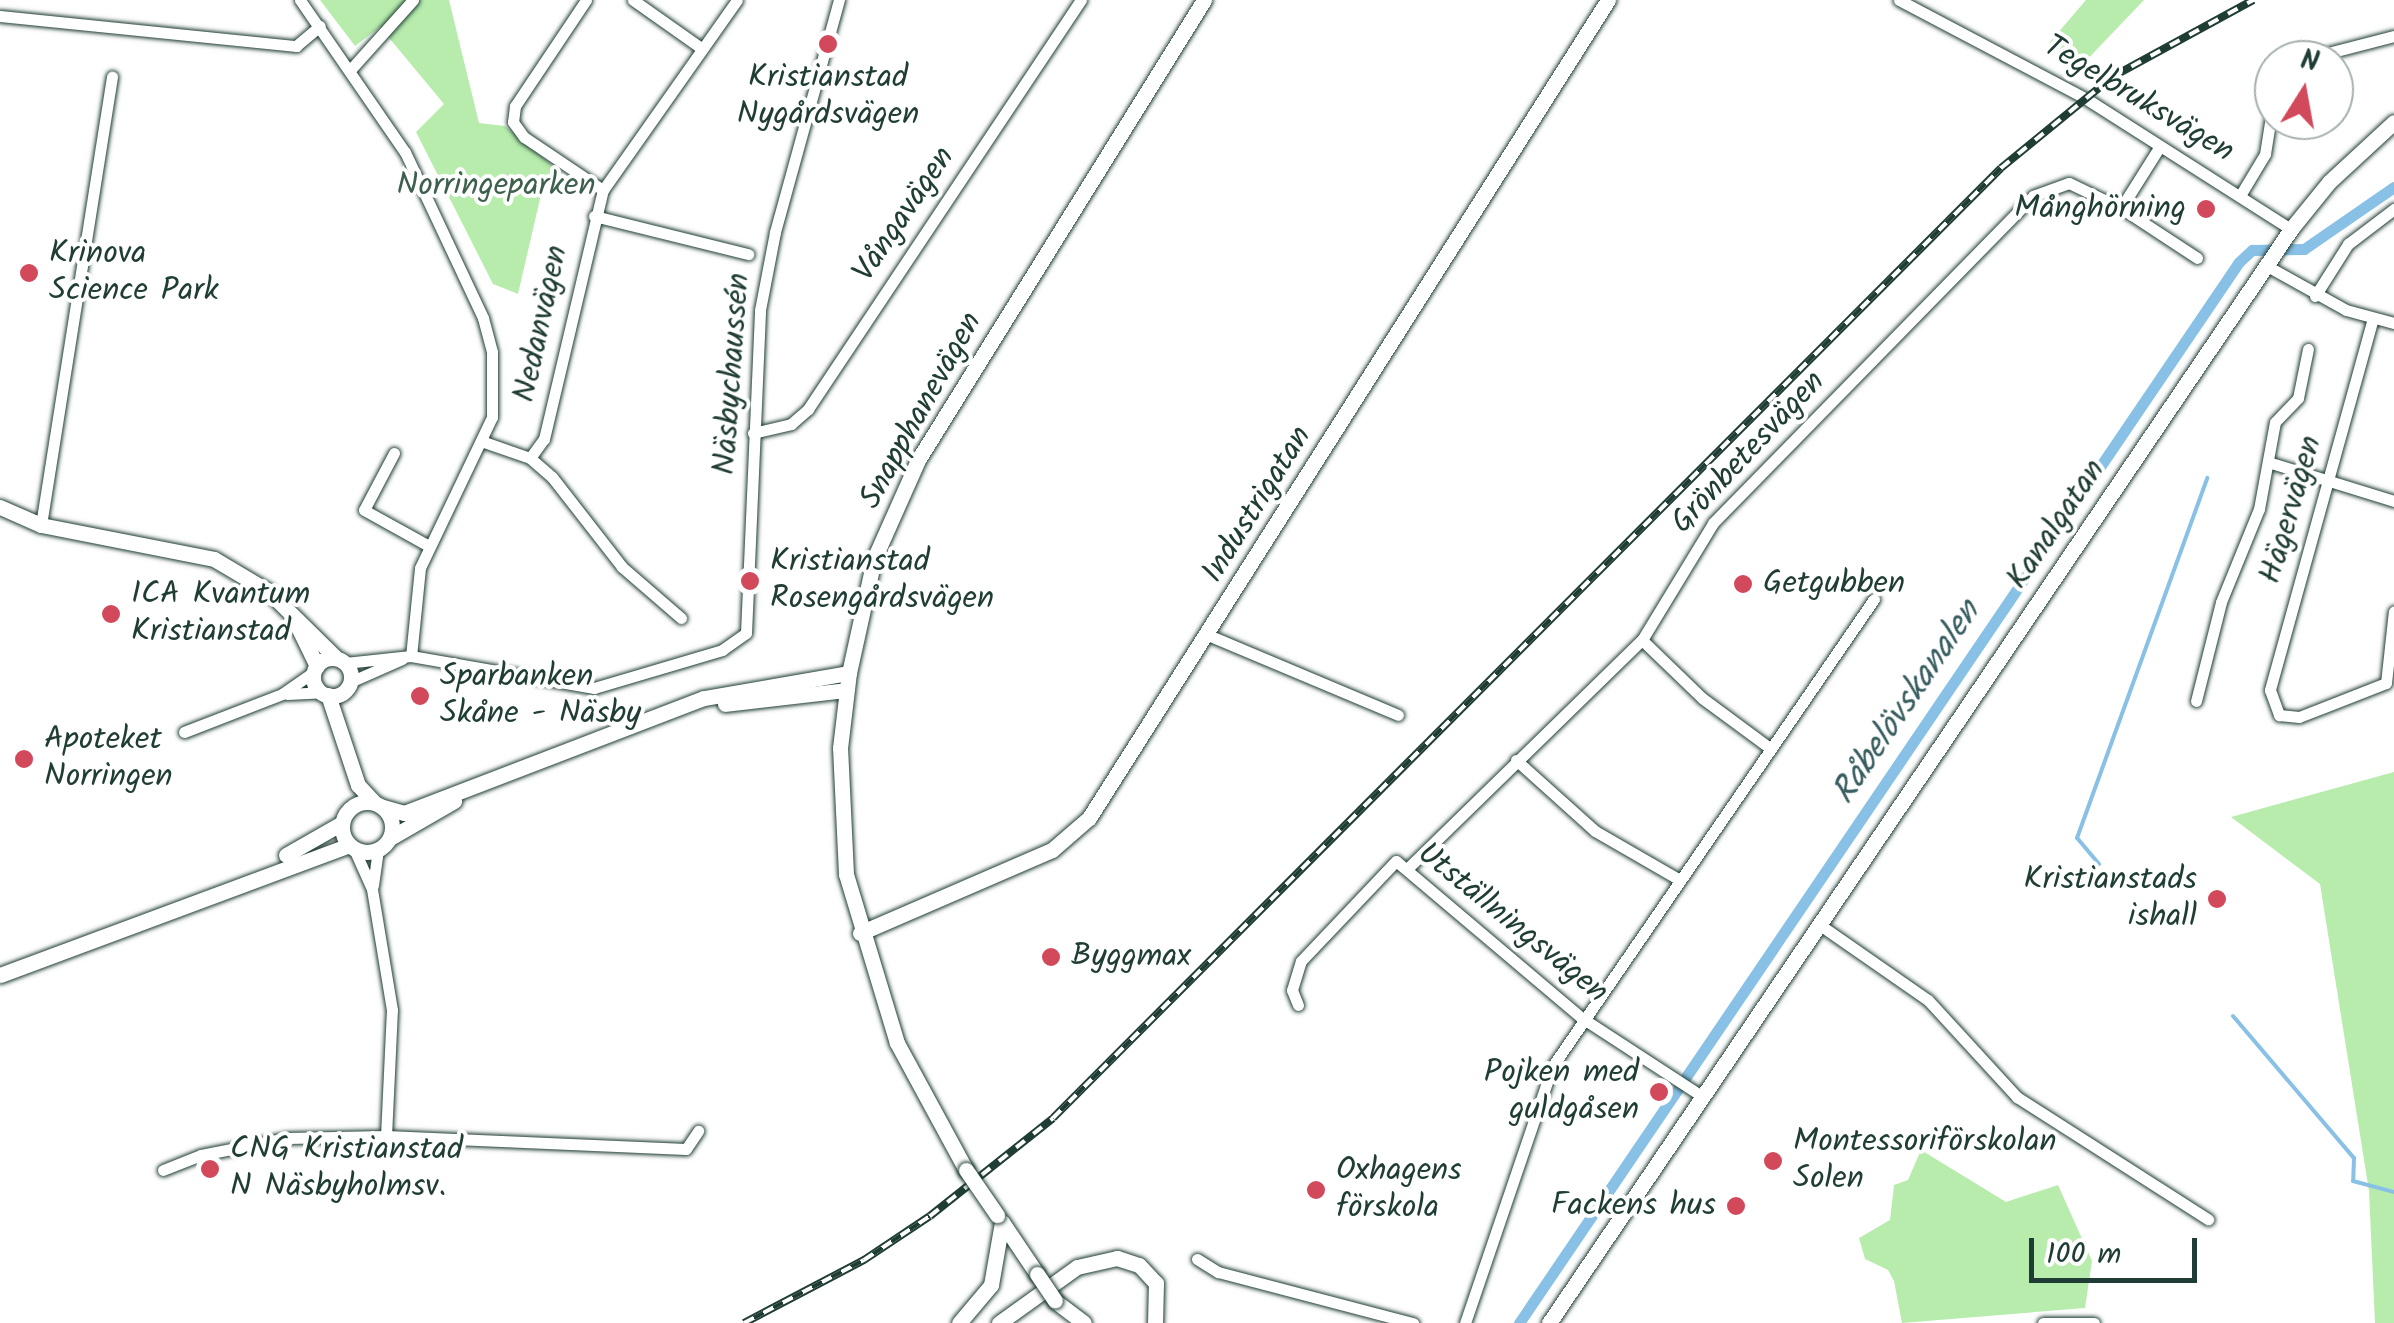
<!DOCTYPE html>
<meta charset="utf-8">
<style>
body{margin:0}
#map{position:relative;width:2394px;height:1323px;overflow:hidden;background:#fff;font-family:Kalam,sans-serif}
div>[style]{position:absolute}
.green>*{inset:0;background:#b7ecad}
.stream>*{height:4px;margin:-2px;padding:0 2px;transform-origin:2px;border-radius:2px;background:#88c0e6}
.canal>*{height:11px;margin:-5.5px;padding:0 5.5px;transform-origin:5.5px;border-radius:5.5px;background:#88c0e6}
.roads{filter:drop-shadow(0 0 2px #1f3d34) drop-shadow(0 0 2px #1f3d34)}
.street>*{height:11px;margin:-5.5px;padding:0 5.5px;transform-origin:5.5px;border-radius:5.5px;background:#fff}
.secondary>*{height:15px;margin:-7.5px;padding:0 7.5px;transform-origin:7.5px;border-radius:7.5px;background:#fff}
.secondary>.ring{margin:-7.5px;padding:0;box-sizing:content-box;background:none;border:15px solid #fff;border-radius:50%}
.rail>*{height:8px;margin-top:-4px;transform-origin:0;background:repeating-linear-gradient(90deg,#fff 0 11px,#1f3d34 0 22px);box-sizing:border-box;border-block:2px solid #1f3d34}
.bridges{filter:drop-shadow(0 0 2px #1f3d34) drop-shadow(0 0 2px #1f3d34)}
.secondary-bridge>*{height:15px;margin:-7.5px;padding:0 7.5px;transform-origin:7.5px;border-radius:7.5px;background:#fff}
.dots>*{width:28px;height:28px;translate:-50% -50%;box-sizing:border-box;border:5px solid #fff;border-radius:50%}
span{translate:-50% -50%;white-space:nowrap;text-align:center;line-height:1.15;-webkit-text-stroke:8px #fff;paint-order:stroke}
.poi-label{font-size:32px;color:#1f3d34}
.right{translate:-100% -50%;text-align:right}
.left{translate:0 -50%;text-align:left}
.street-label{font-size:32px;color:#1f3d34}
.park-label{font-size:32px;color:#3d604c}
.water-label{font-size:35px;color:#395e60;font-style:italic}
.north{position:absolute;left:2254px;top:40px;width:100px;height:100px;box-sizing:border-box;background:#fff;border:2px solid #a5b1ae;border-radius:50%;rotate:11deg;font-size:28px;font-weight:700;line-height:40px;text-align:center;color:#1f3d34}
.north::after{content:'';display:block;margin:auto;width:35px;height:45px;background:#d1495b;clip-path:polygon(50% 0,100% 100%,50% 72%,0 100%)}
.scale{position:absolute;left:2029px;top:1238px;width:168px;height:45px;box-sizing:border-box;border:5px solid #1f3d34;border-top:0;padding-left:12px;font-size:30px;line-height:35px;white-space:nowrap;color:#1f3d34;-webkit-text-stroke:8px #fff;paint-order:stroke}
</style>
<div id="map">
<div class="green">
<i style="clip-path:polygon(320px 0,449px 0,479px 123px,505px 126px,557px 169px,543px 186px,518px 294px,493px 284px,416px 132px,444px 104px,380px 27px,355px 46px)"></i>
<i style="clip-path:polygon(2086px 0,2144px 0,2081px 66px,2050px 42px)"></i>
<i style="clip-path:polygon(2394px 772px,2394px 1323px,2375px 1323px,2369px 1191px,2320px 884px,2231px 817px)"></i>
<i style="clip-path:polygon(1921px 1150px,2006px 1202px,2058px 1185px,2092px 1261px,2085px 1308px,1902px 1323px,1894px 1281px,1888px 1270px,1865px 1259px,1859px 1238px,1890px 1220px,1894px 1185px,1908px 1180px)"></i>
</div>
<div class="stream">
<i style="left:2099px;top:864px;width:34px;rotate:-130deg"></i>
<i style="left:2077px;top:838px;width:383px;rotate:-70.1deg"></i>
<i style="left:2233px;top:1016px;width:187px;rotate:49.6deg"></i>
<i style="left:2354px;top:1158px;width:23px;rotate:92deg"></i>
<i style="left:2353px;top:1181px;width:42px;rotate:15deg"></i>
</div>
<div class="canal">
<i style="left:1519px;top:1323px;width:1282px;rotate:-55.84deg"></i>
<i style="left:2239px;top:262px;width:18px;rotate:-43deg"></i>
<i style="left:2252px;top:250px;width:52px;rotate:-1.1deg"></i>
<i style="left:2304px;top:249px;width:109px;rotate:-34.6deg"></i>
</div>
<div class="roads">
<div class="street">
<i style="left:300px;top:0;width:185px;rotate:55.4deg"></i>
<i style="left:405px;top:152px;width:183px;rotate:64.8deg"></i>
<i style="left:483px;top:318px;width:35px;rotate:75deg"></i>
<i style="left:492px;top:352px;width:65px;rotate:90deg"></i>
<i style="left:492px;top:417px;width:167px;rotate:115.5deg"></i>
<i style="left:420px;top:568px;width:88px;rotate:95.8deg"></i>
<i style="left:586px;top:0;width:128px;rotate:123.8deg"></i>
<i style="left:515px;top:106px;width:16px;rotate:97deg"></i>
<i style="left:513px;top:122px;width:19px;rotate:54deg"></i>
<i style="left:524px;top:137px;width:95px;rotate:33.9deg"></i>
<i style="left:633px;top:0;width:83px;rotate:35.2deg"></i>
<i style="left:1899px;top:0;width:210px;rotate:27.8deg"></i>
<i style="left:2085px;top:98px;width:244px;rotate:32.5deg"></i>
<i style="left:0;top:16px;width:298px;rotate:5.8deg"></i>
<i style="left:296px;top:46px;width:31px;rotate:-40deg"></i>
<i style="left:2301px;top:60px;width:96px;rotate:-14.5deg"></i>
<i style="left:351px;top:69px;width:93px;rotate:-48.1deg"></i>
<i style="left:2241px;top:194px;width:47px;rotate:-59deg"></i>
<i style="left:2265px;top:154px;width:58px;rotate:-81deg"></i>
<i style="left:2121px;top:208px;width:73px;rotate:-57.8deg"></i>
<i style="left:594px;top:216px;width:159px;rotate:13.9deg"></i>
<i style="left:2267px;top:266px;width:90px;rotate:29.1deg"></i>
<i style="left:2346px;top:310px;width:50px;rotate:15.2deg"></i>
<i style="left:2315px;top:296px;width:62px;rotate:-57.6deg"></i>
<i style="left:2348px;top:244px;width:58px;rotate:-37.3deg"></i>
<i style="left:2373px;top:318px;width:386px;rotate:105.5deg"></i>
<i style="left:2270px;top:690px;width:27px;rotate:70deg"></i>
<i style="left:2279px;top:715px;width:20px;rotate:6deg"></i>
<i style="left:2299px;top:717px;width:93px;rotate:-21.3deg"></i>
<i style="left:2386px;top:683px;width:72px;rotate:-83.7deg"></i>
<i style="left:753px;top:433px;width:39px;rotate:-13deg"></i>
<i style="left:791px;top:424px;width:23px;rotate:-41deg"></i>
<i style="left:808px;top:409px;width:492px;rotate:-56.3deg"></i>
<i style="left:484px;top:442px;width:49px;rotate:19.2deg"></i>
<i style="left:530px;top:458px;width:29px;rotate:41deg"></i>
<i style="left:552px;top:477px;width:114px;rotate:52.1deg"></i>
<i style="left:622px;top:567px;width:78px;rotate:40.8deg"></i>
<i style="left:394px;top:453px;width:64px;rotate:117.8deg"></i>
<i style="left:364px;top:510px;width:74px;rotate:29deg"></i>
<i style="left:530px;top:458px;width:24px;rotate:-54deg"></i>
<i style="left:544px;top:439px;width:256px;rotate:-76.7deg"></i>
<i style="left:603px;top:190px;width:232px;rotate:-54.8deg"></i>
<i style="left:2268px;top:462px;width:132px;rotate:17.2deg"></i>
<i style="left:41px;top:525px;width:454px;rotate:-81deg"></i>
<i style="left:1208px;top:635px;width:206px;rotate:22.8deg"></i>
<i style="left:1642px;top:640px;width:83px;rotate:44deg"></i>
<i style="left:1702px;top:698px;width:81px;rotate:36.4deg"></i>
<i style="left:345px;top:663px;width:66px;rotate:-6.1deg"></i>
<i style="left:411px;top:656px;width:186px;rotate:9.9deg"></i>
<i style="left:594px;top:688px;width:134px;rotate:-16.5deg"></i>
<i style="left:722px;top:650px;width:29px;rotate:-35deg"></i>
<i style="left:746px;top:633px;width:323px;rotate:-87.5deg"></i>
<i style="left:760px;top:310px;width:79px;rotate:-79.1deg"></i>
<i style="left:775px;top:232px;width:241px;rotate:-74.6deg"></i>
<i style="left:350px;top:682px;width:57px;rotate:-23.9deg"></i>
<i style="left:287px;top:694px;width:35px;rotate:-3deg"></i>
<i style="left:2196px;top:701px;width:102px;rotate:-75.8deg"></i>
<i style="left:2221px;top:602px;width:100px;rotate:-67.8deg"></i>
<i style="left:2259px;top:509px;width:88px;rotate:-79.6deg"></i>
<i style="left:2275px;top:422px;width:33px;rotate:-46deg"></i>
<i style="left:2298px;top:398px;width:50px;rotate:-78.5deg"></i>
<i style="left:184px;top:732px;width:105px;rotate:-21.2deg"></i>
<i style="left:282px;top:694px;width:39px;rotate:-35deg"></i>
<i style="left:1516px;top:760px;width:106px;rotate:41.9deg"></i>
<i style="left:1595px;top:831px;width:96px;rotate:30deg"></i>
<i style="left:1409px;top:867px;width:325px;rotate:-44.3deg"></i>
<i style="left:1642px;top:640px;width:137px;rotate:-58.7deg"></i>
<i style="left:1713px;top:523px;width:458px;rotate:-45.6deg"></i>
<i style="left:2033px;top:196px;width:38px;rotate:-20deg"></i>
<i style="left:2069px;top:183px;width:58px;rotate:25.7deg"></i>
<i style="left:2121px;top:208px;width:91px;rotate:33.3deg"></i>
<i style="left:373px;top:885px;width:35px;rotate:-82deg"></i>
<i style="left:1820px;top:925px;width:131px;rotate:34.8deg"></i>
<i style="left:1928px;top:1000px;width:132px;rotate:47.5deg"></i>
<i style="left:2017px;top:1097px;width:227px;rotate:32.6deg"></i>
<i style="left:1298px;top:1005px;width:16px;rotate:-112deg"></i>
<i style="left:1292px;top:990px;width:30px;rotate:-73deg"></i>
<i style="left:1301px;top:961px;width:138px;rotate:-46.5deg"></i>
<i style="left:1396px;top:861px;width:243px;rotate:40.2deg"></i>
<i style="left:1582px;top:1018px;width:141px;rotate:33.1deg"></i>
<i style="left:386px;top:1136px;width:300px;rotate:2.5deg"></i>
<i style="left:686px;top:1149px;width:22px;rotate:-56deg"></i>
<i style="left:163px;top:1170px;width:41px;rotate:-21.5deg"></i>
<i style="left:201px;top:1155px;width:88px;rotate:-11.2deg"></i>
<i style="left:287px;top:1138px;width:99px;rotate:-1.2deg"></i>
<i style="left:386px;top:1136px;width:126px;rotate:-87.3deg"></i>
<i style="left:392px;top:1010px;width:123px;rotate:-99.4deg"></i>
<i style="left:372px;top:889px;width:44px;rotate:-114.2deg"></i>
<i style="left:1197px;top:1259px;width:25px;rotate:32deg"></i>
<i style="left:1218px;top:1272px;width:202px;rotate:14.7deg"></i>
<i style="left:1465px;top:1323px;width:270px;rotate:-71.2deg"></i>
<i style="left:1552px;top:1067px;width:568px;rotate:-55.47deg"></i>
<i style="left:2043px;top:1323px;width:51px"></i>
</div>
<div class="secondary">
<i style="left:0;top:507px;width:45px;rotate:23.7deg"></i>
<i style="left:41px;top:525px;width:176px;rotate:11.1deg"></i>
<i style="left:214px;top:559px;width:63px;rotate:30.7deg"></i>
<i style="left:268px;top:591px;width:95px;rotate:44.6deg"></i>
<i style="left:296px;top:623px;width:48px;rotate:64deg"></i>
<i class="ring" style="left:313px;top:658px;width:23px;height:23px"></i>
<i style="left:328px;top:695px;width:95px;rotate:71.6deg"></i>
<i style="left:358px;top:785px;width:23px;rotate:47deg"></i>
<i style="left:725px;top:704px;width:122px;rotate:-6.6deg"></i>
<i class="ring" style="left:342px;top:802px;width:35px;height:35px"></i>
<i style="left:383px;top:807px;width:22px;rotate:16deg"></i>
<i style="left:404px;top:813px;width:321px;rotate:-21deg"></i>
<i style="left:704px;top:698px;width:147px;rotate:-9.8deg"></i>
<i style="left:390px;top:838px;width:74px;rotate:-30deg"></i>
<i style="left:286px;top:855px;width:64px;rotate:-29.7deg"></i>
<i style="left:860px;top:933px;width:209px;rotate:-23.4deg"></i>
<i style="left:1052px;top:850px;width:49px;rotate:-40.9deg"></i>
<i style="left:1089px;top:818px;width:969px;rotate:-57.61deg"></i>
<i style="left:0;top:975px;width:372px;rotate:-20.4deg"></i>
<i style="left:966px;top:1170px;width:145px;rotate:-118.5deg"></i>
<i style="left:897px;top:1043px;width:177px;rotate:-106.8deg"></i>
<i style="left:846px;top:874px;width:126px;rotate:-92.7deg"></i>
<i style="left:840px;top:748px;width:76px;rotate:-83.2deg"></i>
<i style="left:849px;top:673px;width:117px;rotate:-77.6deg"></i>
<i style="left:874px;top:559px;width:108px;rotate:-66deg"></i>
<i style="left:918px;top:460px;width:542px;rotate:-58.13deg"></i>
<i style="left:1002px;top:1222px;width:63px;rotate:56.1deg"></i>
<i style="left:1055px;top:1301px;width:36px;rotate:37deg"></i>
<i style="left:959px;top:1323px;width:50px;rotate:-49.9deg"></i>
<i style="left:991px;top:1285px;width:64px;rotate:-80.1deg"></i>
<i style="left:999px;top:1323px;width:96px;rotate:-35.7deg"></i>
<i style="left:1077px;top:1267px;width:41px;rotate:-12.7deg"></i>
<i style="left:1117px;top:1258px;width:23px;rotate:18deg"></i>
<i style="left:1139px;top:1265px;width:25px;rotate:47deg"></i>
<i style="left:1156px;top:1283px;width:40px;rotate:91.4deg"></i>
<i style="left:1549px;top:1323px;width:1322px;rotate:-55.85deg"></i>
<i style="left:2291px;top:229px;width:60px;rotate:-51deg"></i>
<i style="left:2329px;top:182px;width:88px;rotate:-42.7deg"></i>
</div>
</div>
<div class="rail">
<i style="left:744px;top:1323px;width:136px;rotate:-27.7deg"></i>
<i style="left:864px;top:1260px;width:79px;rotate:-33.7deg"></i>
<i style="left:930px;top:1216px;width:157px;rotate:-38.5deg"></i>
<i style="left:1053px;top:1118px;width:1342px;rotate:-45.06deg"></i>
<i style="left:2001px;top:168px;width:144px;rotate:-39.3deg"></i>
<i style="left:2112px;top:77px;width:161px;rotate:-28.6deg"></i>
</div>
<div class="bridges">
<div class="secondary-bridge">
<i style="left:966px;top:1170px;width:55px;rotate:55.4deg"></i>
<i style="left:1037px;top:1274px;width:32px;rotate:56deg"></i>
</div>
</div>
<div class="dots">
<i style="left:828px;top:44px;background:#d1495b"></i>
<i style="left:2206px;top:209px;background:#d1495b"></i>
<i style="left:29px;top:273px;background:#d1495b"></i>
<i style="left:750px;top:581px;background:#d1495b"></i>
<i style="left:1743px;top:584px;background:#d1495b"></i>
<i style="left:111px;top:614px;background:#d1495b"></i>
<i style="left:420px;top:696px;background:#d1495b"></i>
<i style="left:24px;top:759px;background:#d1495b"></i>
<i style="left:2217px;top:899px;background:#d1495b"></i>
<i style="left:1051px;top:957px;background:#d1495b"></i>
<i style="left:1659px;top:1092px;background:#d1495b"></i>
<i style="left:1773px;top:1161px;background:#d1495b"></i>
<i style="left:210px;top:1169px;background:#d1495b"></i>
<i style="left:1316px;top:1190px;background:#d1495b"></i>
<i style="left:1736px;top:1206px;background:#d1495b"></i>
</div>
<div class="poi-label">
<span style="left:828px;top:97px">Kristianstad<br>Nygårdsvägen</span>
<span class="right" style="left:2186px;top:209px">Månghörning</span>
<span class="left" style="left:49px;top:273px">Krinova<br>Science Park</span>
<span class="left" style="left:770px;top:581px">Kristianstad<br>Rosengårdsvägen</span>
<span class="left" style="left:1763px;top:584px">Getgubben</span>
<span class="left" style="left:131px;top:614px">ICA Kvantum<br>Kristianstad</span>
<span class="left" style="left:440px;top:696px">Sparbanken<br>Skåne - Näsby</span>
<span class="left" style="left:44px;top:759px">Apoteket<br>Norringen</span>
<span class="right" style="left:2197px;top:899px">Kristianstads<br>ishall</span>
<span class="left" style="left:1071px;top:957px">Byggmax</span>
<span class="right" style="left:1639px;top:1092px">Pojken med<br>guldgåsen</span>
<span class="left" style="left:1793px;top:1161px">Montessoriförskolan<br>Solen</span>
<span class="left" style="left:230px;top:1169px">CNG Kristianstad<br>N Näsbyholmsv.</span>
<span class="left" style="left:1336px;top:1190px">Oxhagens<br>förskola</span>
<span class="right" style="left:1716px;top:1206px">Fackens hus</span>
</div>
<div class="street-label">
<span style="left:2138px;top:100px;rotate:31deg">Tegelbruksvägen</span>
<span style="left:905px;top:215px;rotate:-56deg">Vångavägen</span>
<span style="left:542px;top:324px;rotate:-78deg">Nedanvägen</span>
<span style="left:733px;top:374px;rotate:-86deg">Näsbychaussén</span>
<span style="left:922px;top:411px;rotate:-61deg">Snapphanevägen</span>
<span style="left:1749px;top:453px;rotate:-47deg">Grönbetesvägen</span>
<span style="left:1258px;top:505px;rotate:-58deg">Industrigatan</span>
<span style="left:2292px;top:510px;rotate:-74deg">Hägervägen</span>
<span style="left:2057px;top:525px;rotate:-56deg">Kanalgatan</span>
<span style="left:1512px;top:924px;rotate:39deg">Utställningsvägen</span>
</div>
<div class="park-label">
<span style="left:496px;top:186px">Norringeparken</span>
</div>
<div class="water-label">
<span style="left:1907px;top:703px;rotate:-56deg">Råbelövskanalen</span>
</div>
<div class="north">N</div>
<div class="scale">100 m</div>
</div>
